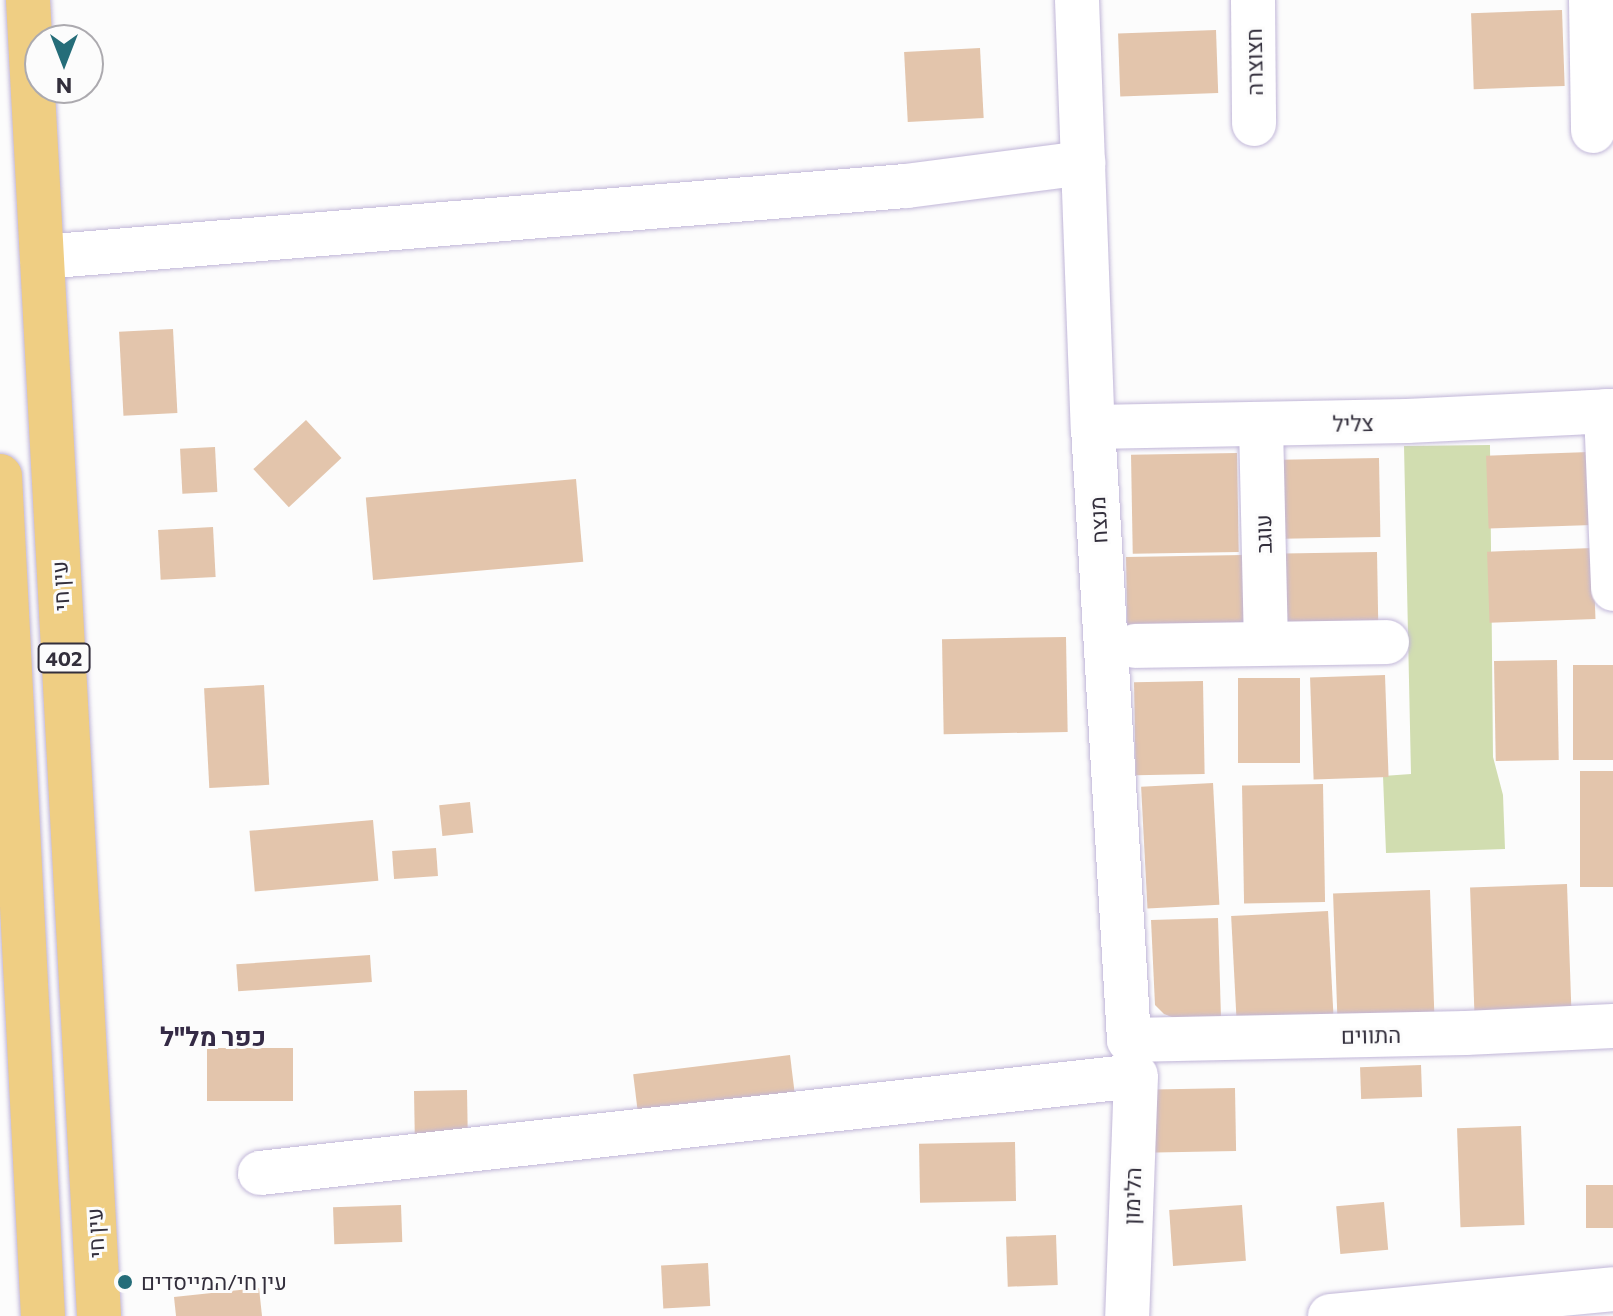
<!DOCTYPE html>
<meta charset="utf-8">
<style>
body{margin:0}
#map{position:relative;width:1613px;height:1316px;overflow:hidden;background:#fcfcfc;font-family:Commissioner,Heebo,sans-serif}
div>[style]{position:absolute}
.green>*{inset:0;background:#d1ddb0}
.building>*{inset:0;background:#e3c5ac;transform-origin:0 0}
.roads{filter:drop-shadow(0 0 2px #c1b6d8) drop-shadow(0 0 2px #c1b6d8)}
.minor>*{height:44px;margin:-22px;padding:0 22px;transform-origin:22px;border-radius:22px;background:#fff}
.major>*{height:44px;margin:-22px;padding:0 22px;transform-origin:22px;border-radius:22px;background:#efce83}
.dots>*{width:22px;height:22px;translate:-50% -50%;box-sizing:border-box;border:4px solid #fcfcfc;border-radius:50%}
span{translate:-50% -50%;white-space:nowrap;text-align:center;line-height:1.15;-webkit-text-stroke:6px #fcfcfc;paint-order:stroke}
.shield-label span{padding:2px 6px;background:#fcfcfc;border:2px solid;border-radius:6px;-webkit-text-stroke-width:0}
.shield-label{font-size:20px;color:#332f3c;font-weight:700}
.street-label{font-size:22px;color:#332f3c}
.poi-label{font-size:22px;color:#332f3c}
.left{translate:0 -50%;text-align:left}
.quarter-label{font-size:26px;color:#342a45;font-weight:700}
.north{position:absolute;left:24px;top:24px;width:80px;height:80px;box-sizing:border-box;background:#fcfcfc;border:2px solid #acaaaf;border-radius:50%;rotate:180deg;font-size:22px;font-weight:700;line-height:32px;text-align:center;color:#332f3c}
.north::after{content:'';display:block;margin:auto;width:28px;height:36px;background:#256d79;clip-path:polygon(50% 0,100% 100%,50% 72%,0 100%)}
</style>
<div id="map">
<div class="green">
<i style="clip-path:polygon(1490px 445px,1493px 757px,1503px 795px,1505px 849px,1386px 853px,1383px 776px,1411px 774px,1404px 446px)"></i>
</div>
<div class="building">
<i style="left:1562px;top:10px;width:76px;height:91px;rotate:88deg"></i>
<i style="left:1216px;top:30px;width:63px;height:98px;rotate:88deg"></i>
<i style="left:980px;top:48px;width:70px;height:76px;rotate:87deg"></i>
<i style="left:173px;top:329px;width:84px;height:54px;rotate:87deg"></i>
<i style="left:306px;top:420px;width:52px;height:72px;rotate:47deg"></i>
<i style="left:215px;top:447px;width:45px;height:35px;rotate:87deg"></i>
<i style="left:1590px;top:452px;width:73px;height:104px;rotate:88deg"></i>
<i style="left:1237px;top:453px;width:99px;height:106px;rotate:89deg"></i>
<i style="left:1379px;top:458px;width:79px;height:98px;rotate:89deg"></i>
<i style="left:576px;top:479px;width:83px;height:211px;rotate:85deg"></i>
<i style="left:213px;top:527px;width:50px;height:55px;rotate:87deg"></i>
<i style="left:1593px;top:548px;width:71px;height:106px;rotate:88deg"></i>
<i style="left:1377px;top:552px;width:78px;height:93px;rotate:89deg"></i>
<i style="left:1243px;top:555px;width:86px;height:117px;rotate:89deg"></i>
<i style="left:1066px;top:637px;width:95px;height:124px;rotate:89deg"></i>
<i style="left:1557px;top:660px;width:100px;height:63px;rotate:89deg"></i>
<i style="left:1613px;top:665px;width:95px;height:40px;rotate:90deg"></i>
<i style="left:1385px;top:675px;width:102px;height:75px;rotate:88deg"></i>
<i style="left:1238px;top:678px;width:62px;height:85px"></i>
<i style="left:1203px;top:681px;width:93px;height:69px;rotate:89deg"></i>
<i style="left:264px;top:685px;width:100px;height:60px;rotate:87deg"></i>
<i style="left:1613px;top:771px;width:116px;height:33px;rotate:90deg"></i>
<i style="left:1213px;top:783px;width:122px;height:72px;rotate:87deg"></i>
<i style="left:1323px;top:784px;width:118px;height:81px;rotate:89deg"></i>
<i style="left:470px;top:802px;width:31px;height:31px;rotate:84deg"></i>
<i style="left:373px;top:820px;width:61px;height:124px;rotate:85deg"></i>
<i style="left:436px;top:848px;width:28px;height:44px;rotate:86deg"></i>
<i style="left:1567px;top:884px;width:131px;height:97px;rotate:88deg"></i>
<i style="left:1430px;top:890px;width:130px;height:97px;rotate:88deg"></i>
<i style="left:1328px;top:911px;width:114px;height:97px;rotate:87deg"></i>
<i style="clip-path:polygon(1218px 918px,1221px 1018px,1177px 1019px,1164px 1014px,1155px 1005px,1151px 920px)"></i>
<i style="left:370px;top:955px;width:27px;height:134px;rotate:86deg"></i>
<i style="left:207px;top:1048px;width:86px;height:53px"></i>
<i style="left:790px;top:1055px;width:50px;height:158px;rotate:83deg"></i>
<i style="left:1421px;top:1065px;width:32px;height:61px;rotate:88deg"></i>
<i style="left:1235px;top:1088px;width:63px;height:81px;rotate:89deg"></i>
<i style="left:467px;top:1090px;width:57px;height:53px;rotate:89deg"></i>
<i style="left:1521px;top:1126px;width:99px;height:64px;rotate:88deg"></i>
<i style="left:1015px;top:1142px;width:59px;height:96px;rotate:89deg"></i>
<i style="left:1586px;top:1185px;width:27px;height:43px"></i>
<i style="left:1384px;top:1202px;width:48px;height:48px;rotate:85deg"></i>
<i style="left:401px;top:1205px;width:37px;height:68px;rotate:88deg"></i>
<i style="left:1242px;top:1205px;width:56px;height:73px;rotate:86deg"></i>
<i style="left:1056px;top:1235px;width:50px;height:50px;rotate:88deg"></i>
<i style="left:708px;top:1263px;width:43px;height:47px;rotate:87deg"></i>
<i style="clip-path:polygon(259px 1288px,262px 1316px,176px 1316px,174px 1297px)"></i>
</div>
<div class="roads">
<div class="minor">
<i style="left:1077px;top:0;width:427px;rotate:87.9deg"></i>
<i style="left:1093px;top:427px;width:614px;rotate:86.64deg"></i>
<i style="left:1129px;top:1040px;width:337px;rotate:-1.2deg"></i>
<i style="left:1466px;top:1033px;width:147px;rotate:-2.7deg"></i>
<i style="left:1253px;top:0;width:124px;rotate:89.5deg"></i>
<i style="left:1591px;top:0;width:131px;rotate:89.1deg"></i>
<i style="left:42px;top:257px;width:867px;rotate:-4.7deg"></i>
<i style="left:906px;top:186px;width:179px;rotate:-7.4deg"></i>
<i style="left:1606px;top:411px;width:178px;rotate:87.7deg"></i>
<i style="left:1261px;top:425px;width:218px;rotate:88.7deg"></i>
<i style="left:1093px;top:427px;width:314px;rotate:-1.1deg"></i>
<i style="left:1407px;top:421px;width:206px;rotate:-2.8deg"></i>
<i style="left:1135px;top:646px;width:252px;rotate:-0.9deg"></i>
<i style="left:260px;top:1173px;width:881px;rotate:-6.32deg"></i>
<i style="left:1136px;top:1076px;width:240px;rotate:92.1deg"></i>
<i style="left:1330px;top:1316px;width:284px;rotate:-5.4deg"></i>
</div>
<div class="major">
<i style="left:28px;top:0;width:1318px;rotate:86.91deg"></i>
<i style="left:0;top:476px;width:841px;rotate:87.07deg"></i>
</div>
</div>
<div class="dots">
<i style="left:125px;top:1282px;background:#256d79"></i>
</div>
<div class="shield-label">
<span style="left:64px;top:658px">402</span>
</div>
<div class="street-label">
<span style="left:1254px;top:62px;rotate:-91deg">חצוצרה</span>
<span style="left:1353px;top:423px;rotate:-1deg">צליל</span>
<span style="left:1098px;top:520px;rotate:-93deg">מנצח</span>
<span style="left:1263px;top:534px;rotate:-91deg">עוגב</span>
<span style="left:60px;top:586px;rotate:-93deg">עין חי</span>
<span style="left:1371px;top:1035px;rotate:-1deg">התווים</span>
<span style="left:1132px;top:1196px;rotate:-88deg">הלימון</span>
<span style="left:95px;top:1233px;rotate:-93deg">עין חי</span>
</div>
<div class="poi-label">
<span class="left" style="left:141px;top:1282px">עין חי/המייסדים</span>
</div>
<div class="quarter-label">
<span style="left:213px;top:1036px">כפר מל"ל</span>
</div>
<div class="north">N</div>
</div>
